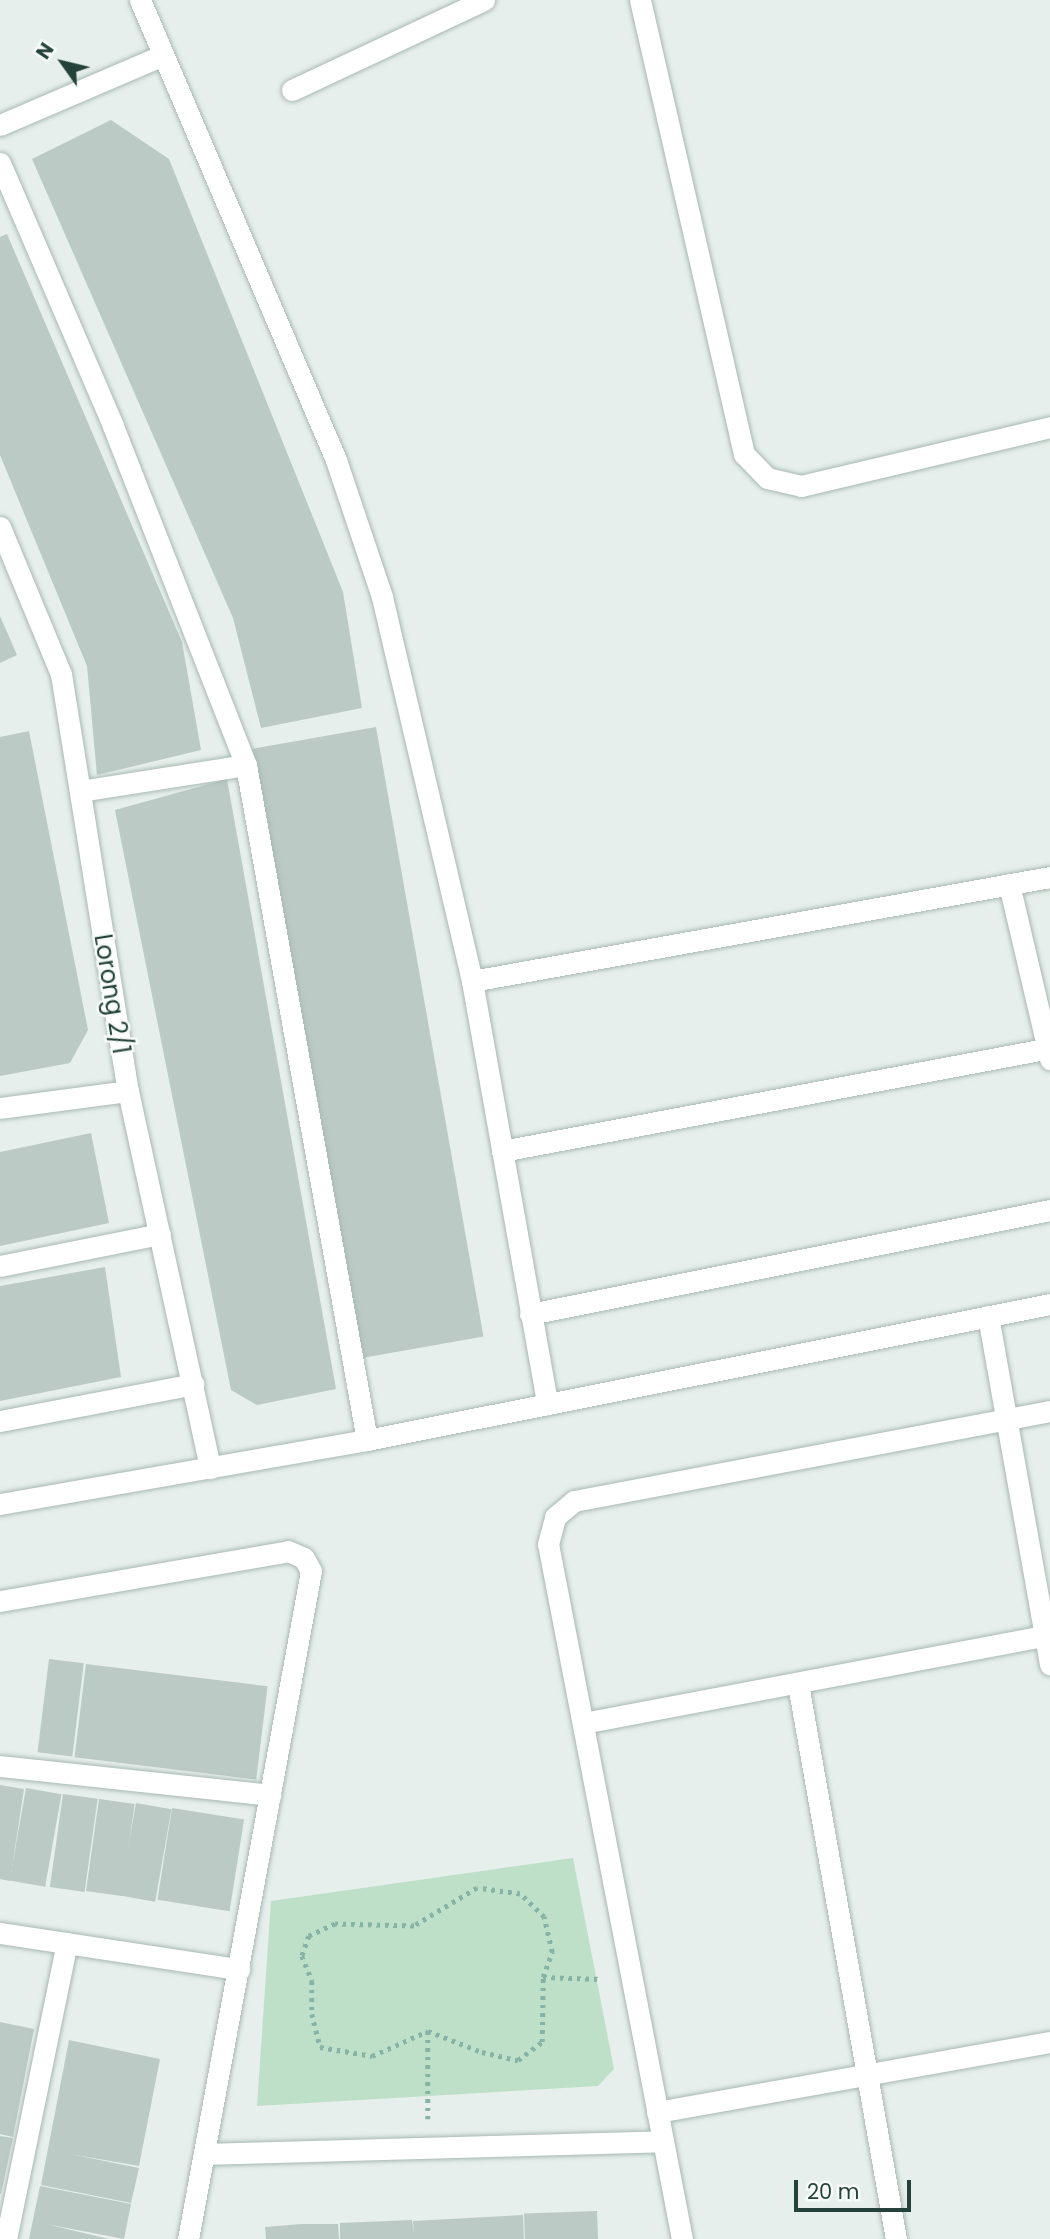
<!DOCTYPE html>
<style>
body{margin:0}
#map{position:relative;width:1050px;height:2239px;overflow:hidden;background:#e6efeb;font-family:Poppins,sans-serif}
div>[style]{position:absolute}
.green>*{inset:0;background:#bfe0c8}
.building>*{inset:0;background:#bbcac4;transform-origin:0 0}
.path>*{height:4.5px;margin-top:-2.25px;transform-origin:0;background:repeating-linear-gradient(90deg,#86b3a5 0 3.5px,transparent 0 8.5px)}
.roads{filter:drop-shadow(0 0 2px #a8b8b2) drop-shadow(0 0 2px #a8b8b2)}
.minor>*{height:21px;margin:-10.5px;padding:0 10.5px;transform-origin:10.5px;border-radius:10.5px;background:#fff}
span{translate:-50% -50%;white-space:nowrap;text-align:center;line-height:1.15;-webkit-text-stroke:5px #f7fbf9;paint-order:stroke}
.street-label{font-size:24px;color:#24423a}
.north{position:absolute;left:28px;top:28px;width:70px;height:70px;-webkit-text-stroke:5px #f7fbf9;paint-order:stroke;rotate:304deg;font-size:19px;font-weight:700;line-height:28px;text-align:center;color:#24423a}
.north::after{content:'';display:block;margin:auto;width:24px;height:32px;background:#24423a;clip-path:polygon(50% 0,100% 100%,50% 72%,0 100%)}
.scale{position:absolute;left:794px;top:2180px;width:117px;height:32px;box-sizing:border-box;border:4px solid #24423a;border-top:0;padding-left:9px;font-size:21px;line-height:24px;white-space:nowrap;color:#24423a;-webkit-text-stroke:5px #f7fbf9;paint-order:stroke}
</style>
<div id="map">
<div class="green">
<i style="clip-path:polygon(573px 1858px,614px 2069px,598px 2086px,257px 2106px,271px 1901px)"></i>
</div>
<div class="building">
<i style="clip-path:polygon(111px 120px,169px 159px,343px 592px,362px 708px,261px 728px,233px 618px,32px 159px)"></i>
<i style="clip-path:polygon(7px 234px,182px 642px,201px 750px,97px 775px,87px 666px,0 455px,0 237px)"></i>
<i style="clip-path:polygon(0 616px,17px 655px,0 663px)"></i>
<i style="left:376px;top:727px;width:619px;height:126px;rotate:80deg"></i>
<i style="clip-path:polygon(29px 731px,88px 1030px,70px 1063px,0 1076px,0 737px)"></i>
<i style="clip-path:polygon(227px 779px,336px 1389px,257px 1405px,231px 1390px,115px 810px)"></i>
<i style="clip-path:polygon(91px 1133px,109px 1223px,0 1246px,0 1152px)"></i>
<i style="clip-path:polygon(105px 1267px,121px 1377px,0 1401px,0 1286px)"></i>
<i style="left:49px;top:1659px;width:35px;height:94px;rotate:7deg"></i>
<i style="left:86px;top:1664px;width:183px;height:94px;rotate:7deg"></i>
<i style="clip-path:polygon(0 1785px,24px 1789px,10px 1881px,0 1879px)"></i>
<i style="left:26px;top:1788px;width:36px;height:94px;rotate:10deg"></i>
<i style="left:63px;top:1794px;width:35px;height:94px;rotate:8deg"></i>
<i style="left:99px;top:1799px;width:36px;height:93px;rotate:8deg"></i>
<i style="left:136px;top:1803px;width:36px;height:94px;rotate:10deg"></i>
<i style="left:172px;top:1808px;width:73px;height:93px;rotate:9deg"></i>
<i style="clip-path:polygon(0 2022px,34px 2029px,13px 2137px,0 2134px)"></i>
<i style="clip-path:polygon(69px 2040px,160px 2059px,139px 2166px,70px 2154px,139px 2168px,131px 2203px,41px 2185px)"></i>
<i style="clip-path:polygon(0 2136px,13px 2138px,1px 2194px,0 2194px)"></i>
<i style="clip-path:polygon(40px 2186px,131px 2204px,124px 2239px,46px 2224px,109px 2239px,29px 2239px)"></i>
<i style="left:597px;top:2211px;width:28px;height:73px;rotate:88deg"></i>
<i style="clip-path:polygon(523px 2215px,524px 2239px,340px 2239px,340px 2223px,412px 2220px,414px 2235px,413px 2221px)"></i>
<i style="clip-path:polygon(302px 2224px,338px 2224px,339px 2239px,266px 2239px,265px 2227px)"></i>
</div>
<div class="path">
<i style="left:543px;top:1977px;width:58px;rotate:2deg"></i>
<i style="left:428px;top:2031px;width:58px;rotate:21.3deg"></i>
<i style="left:482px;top:2052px;width:37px;rotate:13deg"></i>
<i style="left:518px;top:2060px;width:30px;rotate:-37deg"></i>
<i style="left:542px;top:2042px;width:65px;rotate:-89.1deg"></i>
<i style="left:543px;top:1977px;width:27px;rotate:-70deg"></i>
<i style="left:552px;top:1952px;width:36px;rotate:-103deg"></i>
<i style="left:544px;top:1917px;width:33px;rotate:-136deg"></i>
<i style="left:520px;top:1894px;width:43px;rotate:-172.1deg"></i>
<i style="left:477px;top:1888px;width:74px;rotate:148.9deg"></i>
<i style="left:414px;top:1926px;width:79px;rotate:-178.5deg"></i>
<i style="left:335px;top:1924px;width:29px;rotate:155deg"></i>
<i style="left:309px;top:1936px;width:21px;rotate:109deg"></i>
<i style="left:302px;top:1956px;width:27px;rotate:68deg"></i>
<i style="left:312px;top:1981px;width:33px;rotate:90deg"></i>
<i style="left:312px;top:2014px;width:34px;rotate:76deg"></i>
<i style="left:320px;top:2047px;width:53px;rotate:9.8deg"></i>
<i style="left:372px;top:2056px;width:61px;rotate:-24.1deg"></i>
<i style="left:428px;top:2031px;width:88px;rotate:90deg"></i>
</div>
<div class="roads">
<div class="minor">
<i style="left:140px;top:0;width:500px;rotate:66.92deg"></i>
<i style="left:336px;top:460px;width:145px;rotate:71.4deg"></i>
<i style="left:382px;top:597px;width:394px;rotate:76.8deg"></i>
<i style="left:472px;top:981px;width:430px;rotate:79.9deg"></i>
<i style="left:640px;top:0;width:466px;rotate:77.1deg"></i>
<i style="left:744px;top:454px;width:33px;rotate:46deg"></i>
<i style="left:767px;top:478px;width:35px;rotate:13deg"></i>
<i style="left:801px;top:486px;width:256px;rotate:-13.3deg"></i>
<i style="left:292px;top:90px;width:212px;rotate:-25.1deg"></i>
<i style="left:0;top:125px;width:175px;rotate:-23.2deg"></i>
<i style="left:0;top:163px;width:286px;rotate:66.7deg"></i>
<i style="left:113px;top:426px;width:364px;rotate:68.6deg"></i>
<i style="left:246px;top:765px;width:686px;rotate:79.84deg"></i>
<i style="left:0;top:527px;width:159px;rotate:67.5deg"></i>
<i style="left:61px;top:674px;width:422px;rotate:80.9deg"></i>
<i style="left:128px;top:1091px;width:386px;rotate:77.7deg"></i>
<i style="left:80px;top:791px;width:168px;rotate:-8.9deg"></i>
<i style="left:1009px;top:884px;width:180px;rotate:76.8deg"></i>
<i style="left:472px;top:981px;width:587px;rotate:-10.2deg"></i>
<i style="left:0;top:1108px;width:129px;rotate:-7.6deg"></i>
<i style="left:502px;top:1151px;width:558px;rotate:-10.64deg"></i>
<i style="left:0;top:1266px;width:163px;rotate:-11.3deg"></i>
<i style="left:530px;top:1314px;width:530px;rotate:-11.31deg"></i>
<i style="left:988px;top:1316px;width:354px;rotate:79.9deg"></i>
<i style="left:0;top:1421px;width:197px;rotate:-10.8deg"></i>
<i style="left:0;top:1504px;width:373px;rotate:-9.9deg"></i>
<i style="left:367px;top:1440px;width:696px;rotate:-11.26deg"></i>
<i style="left:0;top:1601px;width:292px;rotate:-9.8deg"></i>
<i style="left:288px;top:1551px;width:17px;rotate:24deg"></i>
<i style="left:304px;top:1558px;width:15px;rotate:62deg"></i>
<i style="left:311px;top:1571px;width:679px;rotate:100.43deg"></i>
<i style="left:798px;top:1684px;width:564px;rotate:79.99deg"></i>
<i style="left:583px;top:1723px;width:470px;rotate:-10.7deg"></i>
<i style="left:0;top:1766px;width:272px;rotate:6.1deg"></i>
<i style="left:0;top:1933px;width:242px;rotate:8.6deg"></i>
<i style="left:657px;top:2112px;width:399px;rotate:-10.1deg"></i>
<i style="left:204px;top:2154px;width:458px;rotate:-1.6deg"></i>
<i style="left:6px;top:2239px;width:302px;rotate:-78.4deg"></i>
<i style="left:682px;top:2239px;width:708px;rotate:-100.91deg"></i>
<i style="left:548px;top:1544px;width:28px;rotate:-75deg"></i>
<i style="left:555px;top:1517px;width:25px;rotate:-40deg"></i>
<i style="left:574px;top:1501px;width:484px;rotate:-10.7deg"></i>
</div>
</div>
<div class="street-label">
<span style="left:112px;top:994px;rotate:81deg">Lorong 2/1</span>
</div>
<div class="north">N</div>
<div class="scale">20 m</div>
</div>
